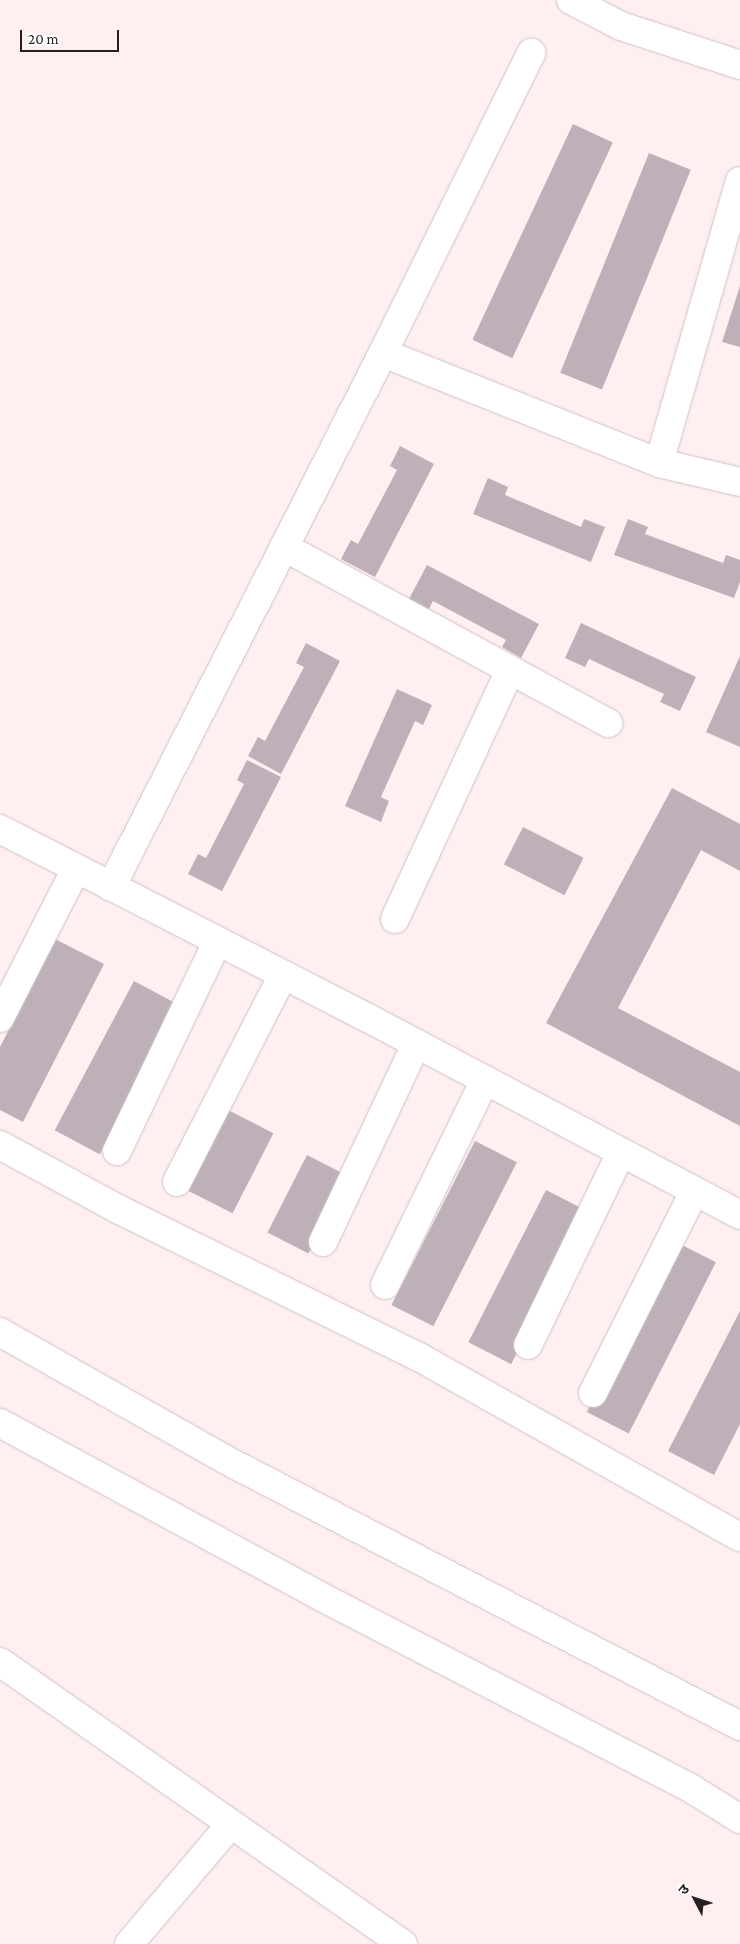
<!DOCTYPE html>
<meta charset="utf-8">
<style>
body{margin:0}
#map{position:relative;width:740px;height:1944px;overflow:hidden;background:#ffeff1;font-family:"Crimson Pro","Noto Sans Devanagari",serif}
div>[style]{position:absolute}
.building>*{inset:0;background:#bdb0b8;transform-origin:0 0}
.roads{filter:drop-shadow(0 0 1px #d0c1c4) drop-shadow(0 0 1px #d0c1c4)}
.minor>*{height:28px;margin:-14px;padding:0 14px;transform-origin:14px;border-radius:14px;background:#fff}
span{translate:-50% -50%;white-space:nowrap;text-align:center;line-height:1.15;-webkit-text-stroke:4px #fff;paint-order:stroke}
.north{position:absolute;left:670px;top:1874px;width:50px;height:50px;-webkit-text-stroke:4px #fff;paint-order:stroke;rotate:310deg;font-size:14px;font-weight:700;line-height:20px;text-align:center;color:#241f20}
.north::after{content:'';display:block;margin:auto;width:18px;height:22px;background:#241f20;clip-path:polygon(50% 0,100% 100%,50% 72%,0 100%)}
.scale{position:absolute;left:20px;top:30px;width:99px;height:22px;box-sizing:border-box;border:2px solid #241f20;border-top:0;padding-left:6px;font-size:15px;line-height:18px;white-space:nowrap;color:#241f20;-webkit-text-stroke:4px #fff;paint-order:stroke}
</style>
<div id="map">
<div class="building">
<i style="left:573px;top:124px;width:44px;height:238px;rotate:25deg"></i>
<i style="left:649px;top:153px;width:45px;height:237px;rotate:22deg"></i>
<i style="clip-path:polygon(740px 286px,740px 347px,722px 342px)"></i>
<i style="clip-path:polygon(400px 446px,434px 464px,375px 577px,341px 559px,351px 540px,358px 544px,397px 470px,390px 466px)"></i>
<i style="clip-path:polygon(488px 478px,508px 487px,505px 495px,581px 527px,584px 519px,605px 527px,591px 562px,473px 514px)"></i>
<i style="clip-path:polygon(628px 519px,648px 527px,645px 534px,723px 563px,726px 555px,740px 560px,740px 582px,734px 598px,614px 555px)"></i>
<i style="clip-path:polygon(427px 565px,539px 624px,521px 658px,502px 647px,506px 640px,433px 601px,429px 609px,409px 599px)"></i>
<i style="clip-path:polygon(581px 623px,696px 677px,680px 711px,660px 702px,664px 694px,589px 659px,585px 667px,565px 658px)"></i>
<i style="clip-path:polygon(306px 643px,340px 661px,281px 774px,248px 756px,258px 737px,265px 741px,304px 667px,296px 663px)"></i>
<i style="clip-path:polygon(740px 656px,740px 747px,706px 732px)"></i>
<i style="clip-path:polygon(397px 689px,432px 705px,423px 725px,415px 721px,381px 797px,389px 801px,381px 822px,345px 806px)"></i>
<i style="clip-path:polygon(247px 760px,281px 777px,222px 891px,188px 874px,198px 854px,206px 858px,244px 784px,237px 780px)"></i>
<i style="clip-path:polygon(672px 788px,740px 824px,740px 871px,701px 850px,618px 1008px,740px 1072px,740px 1126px,546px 1023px)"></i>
<i style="left:523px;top:827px;width:68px;height:42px;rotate:27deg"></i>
<i style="clip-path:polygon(55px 939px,104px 964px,23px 1122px,0 1110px,0 1047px)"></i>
<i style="left:134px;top:981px;width:51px;height:169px;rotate:28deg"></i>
<i style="left:228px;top:1110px;width:51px;height:90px;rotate:27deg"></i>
<i style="left:475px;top:1141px;width:47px;height:184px;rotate:27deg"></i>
<i style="left:307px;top:1155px;width:46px;height:87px;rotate:27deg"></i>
<i style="left:546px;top:1190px;width:48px;height:171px;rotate:27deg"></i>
<i style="left:674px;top:1241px;width:47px;height:192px;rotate:27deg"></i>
<i style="clip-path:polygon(740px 1311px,740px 1424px,714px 1475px,668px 1451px)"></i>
</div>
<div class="roads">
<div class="minor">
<i style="left:571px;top:0;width:56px;rotate:27.5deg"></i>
<i style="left:621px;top:26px;width:125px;rotate:18.1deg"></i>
<i style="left:383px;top:353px;width:297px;rotate:21.7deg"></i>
<i style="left:659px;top:463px;width:83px;rotate:13.2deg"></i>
<i style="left:659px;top:463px;width:293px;rotate:-74deg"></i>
<i style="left:284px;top:547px;width:369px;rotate:28.5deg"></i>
<i style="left:0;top:829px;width:411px;rotate:27.2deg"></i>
<i style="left:366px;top:1017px;width:423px;rotate:27.9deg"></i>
<i style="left:111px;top:887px;width:599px;rotate:-63.01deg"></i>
<i style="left:383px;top:353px;width:335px;rotate:-63.7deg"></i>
<i style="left:395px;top:919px;width:274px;rotate:-65.2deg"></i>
<i style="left:0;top:1018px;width:167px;rotate:-63deg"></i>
<i style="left:0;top:1145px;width:134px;rotate:28.5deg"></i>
<i style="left:118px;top:1209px;width:335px;rotate:26.2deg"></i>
<i style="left:419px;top:1357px;width:368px;rotate:29.3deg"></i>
<i style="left:117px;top:1151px;width:232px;rotate:-64.4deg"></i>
<i style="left:177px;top:1182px;width:233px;rotate:-62.9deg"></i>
<i style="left:323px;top:1242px;width:219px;rotate:-64.8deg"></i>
<i style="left:385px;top:1285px;width:228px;rotate:-64deg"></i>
<i style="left:0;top:1332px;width:260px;rotate:29.5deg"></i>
<i style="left:226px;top:1460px;width:579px;rotate:27.36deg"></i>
<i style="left:528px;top:1345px;width:213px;rotate:-64.2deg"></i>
<i style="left:593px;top:1393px;width:225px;rotate:-63.3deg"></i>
<i style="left:0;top:1423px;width:364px;rotate:28.4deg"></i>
<i style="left:320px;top:1596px;width:419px;rotate:27.4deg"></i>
<i style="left:692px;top:1789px;width:57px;rotate:32deg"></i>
<i style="left:0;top:1662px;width:492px;rotate:35deg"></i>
<i style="left:129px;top:1944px;width:157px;rotate:-49.6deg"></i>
</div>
</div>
<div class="north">उ</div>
<div class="scale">20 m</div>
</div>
